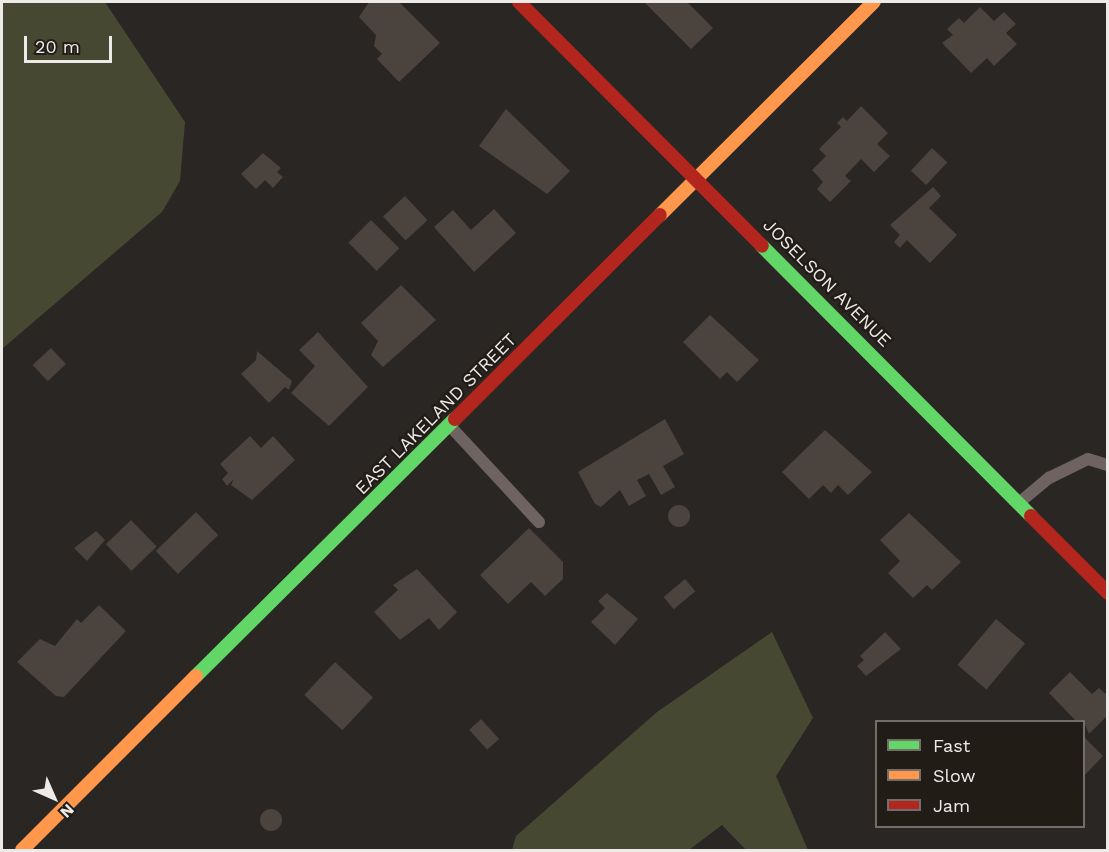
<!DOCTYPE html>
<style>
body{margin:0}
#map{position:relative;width:1109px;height:852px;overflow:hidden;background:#292624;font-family:"Work Sans",sans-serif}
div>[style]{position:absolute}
.green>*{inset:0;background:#464831}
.building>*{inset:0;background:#4a433e;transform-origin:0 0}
.round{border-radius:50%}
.lane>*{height:12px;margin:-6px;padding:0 6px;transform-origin:6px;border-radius:6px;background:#6e6360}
.fast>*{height:14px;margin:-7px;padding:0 7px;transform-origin:7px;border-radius:7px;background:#63d668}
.slow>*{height:14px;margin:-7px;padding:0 7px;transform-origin:7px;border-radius:7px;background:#ff974d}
.jam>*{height:14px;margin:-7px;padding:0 7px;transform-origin:7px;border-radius:7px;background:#b3261e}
span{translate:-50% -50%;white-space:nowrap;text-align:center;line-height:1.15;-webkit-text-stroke:4.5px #221c17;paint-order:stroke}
.street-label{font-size:18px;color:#eeeae7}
.frame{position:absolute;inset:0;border:3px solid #eeeae7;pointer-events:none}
.legend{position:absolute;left:875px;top:720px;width:210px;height:108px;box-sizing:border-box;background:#221c17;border:2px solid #746e6a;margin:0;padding:8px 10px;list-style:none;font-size:18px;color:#eeeae7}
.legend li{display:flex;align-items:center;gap:12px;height:30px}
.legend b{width:30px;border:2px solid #746e6a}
.north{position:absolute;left:24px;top:768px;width:60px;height:60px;-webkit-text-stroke:4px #221c17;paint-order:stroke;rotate:135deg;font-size:16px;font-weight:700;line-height:24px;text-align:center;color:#eeeae7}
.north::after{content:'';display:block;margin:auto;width:21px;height:27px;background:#eeeae7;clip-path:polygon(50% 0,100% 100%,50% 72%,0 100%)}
.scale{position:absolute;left:24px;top:36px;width:88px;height:27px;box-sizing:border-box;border:3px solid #eeeae7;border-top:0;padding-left:8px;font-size:18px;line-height:21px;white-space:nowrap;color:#eeeae7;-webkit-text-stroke:4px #221c17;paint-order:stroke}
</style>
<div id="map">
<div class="green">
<i style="clip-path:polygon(2px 2px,105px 2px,185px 122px,180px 181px,162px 212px,2px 349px)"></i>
<i style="clip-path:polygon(772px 632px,813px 718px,776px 776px,808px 850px,746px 850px,722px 825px,689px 850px,512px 850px,516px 836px,657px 712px)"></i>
</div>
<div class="building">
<i style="clip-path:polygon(369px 2px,399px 2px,440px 43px,399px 82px,377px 59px,382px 54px,374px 46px,376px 35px,359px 17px)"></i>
<i style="clip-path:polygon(644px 2px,687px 2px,713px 28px,691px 49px)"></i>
<i style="clip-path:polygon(980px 7px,994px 21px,1004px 12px,1016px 24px,1006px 33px,1017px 44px,994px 66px,987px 58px,971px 73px,942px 43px,953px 35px,947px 29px,959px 18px,964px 23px)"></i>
<i style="clip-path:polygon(861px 106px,888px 133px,877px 144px,890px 156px,874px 172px,861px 159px,845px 176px,851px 181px,830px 202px,817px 189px,823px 182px,812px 170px,826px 156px,819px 149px,841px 127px,837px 123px,843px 117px,847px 121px)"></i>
<i style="clip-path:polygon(506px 109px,570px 171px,547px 194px,479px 146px)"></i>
<i style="left:932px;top:148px;width:21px;height:31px;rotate:43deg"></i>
<i style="clip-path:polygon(263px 153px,281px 168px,277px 172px,283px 177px,273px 188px,265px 180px,256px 189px,241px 174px)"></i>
<i style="clip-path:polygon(933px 187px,941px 196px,929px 208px,957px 235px,930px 263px,907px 240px,900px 248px,894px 242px,900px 235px,890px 225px)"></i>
<i style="left:405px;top:196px;width:33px;height:30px;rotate:47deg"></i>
<i style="clip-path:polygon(494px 209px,516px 233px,474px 272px,434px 227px,453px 210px,471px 230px)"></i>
<i style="left:371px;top:220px;width:40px;height:32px;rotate:45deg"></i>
<i style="clip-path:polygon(401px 285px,436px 320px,383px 367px,371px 355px,378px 341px,361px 323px)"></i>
<i style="clip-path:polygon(710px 315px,759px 360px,737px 382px,727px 372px,720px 379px,683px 342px)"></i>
<i style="clip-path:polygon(318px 332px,368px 387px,329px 426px,291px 393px,315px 366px,299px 350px)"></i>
<i style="left:51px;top:348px;width:22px;height:25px;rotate:47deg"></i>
<i style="clip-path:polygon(257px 351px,292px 381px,289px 390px,285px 387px,269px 403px,241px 374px,256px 360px)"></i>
<i style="clip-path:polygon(665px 419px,684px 454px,663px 466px,675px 487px,661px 495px,649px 474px,637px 480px,646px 496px,629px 506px,620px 490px,601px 507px,595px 504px,578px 472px)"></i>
<i style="clip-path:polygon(825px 430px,872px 472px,848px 495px,838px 485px,831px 493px,823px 485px,809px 499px,782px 472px)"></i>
<i style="clip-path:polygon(250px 436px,261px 448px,273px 436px,295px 460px,252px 500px,231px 485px,234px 479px,227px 486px,222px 479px,228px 473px,220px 464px)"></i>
<i class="round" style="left:668px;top:505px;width:22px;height:22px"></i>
<i style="left:196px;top:512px;width:32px;height:56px;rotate:46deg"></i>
<i style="clip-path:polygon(909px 513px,961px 562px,932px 590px,927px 585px,913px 598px,888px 573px,900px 561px,880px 540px)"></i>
<i style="left:131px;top:520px;width:37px;height:35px;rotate:46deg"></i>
<i style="clip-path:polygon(529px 528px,563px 562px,563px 579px,545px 596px,531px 582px,508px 604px,480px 575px)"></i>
<i style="clip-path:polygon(96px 531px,105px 540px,87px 561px,74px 548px)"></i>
<i style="clip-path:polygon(417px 569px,457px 612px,439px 630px,429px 618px,400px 640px,374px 612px,398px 590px,393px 585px)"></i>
<i style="left:685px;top:579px;width:16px;height:28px;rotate:50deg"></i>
<i style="clip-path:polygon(607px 593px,638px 619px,615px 645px,591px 622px,605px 608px,598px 601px)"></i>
<i style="clip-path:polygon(99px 605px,126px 631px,64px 697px,56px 696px,17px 662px,40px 639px,55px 646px,77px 619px,81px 623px)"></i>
<i style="left:996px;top:619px;width:38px;height:60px;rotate:40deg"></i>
<i style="clip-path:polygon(885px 632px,901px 649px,866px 676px,857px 666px,864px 660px,860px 656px)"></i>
<i style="left:335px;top:662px;width:52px;height:45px;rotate:43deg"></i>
<i style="clip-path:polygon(1070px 672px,1092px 694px,1099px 688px,1108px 696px,1108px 715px,1089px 734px,1084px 722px,1077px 722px,1049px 693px)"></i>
<i style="left:481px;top:719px;width:27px;height:16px;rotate:48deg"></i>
<i style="clip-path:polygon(1085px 738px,1103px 756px,1084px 776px,1084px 740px)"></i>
<i class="round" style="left:260px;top:809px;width:22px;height:22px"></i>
</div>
<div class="lane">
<i style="left:450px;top:426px;width:131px;rotate:47.2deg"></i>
<i style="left:1020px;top:502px;width:38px;rotate:-40deg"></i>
<i style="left:1049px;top:478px;width:43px;rotate:-26deg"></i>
<i style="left:1088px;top:459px;width:21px;rotate:17deg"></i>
</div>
<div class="fast">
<i style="left:762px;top:246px;width:381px;rotate:45.1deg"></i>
<i style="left:196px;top:676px;width:365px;rotate:-44.8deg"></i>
</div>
<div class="slow">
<i style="left:660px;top:215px;width:302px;rotate:-44.9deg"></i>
<i style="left:22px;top:850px;width:246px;rotate:-45deg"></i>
</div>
<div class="jam">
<i style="left:519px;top:2px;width:344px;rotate:45.1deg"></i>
<i style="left:455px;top:419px;width:289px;rotate:-44.9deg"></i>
<i style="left:1031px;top:516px;width:109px;rotate:45deg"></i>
</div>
<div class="street-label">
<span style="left:827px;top:283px;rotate:45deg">JOSELSON AVENUE</span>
<span style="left:436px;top:414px;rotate:-45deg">EAST LAKELAND STREET</span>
</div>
<div class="frame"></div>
<ul class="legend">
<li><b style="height:8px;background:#63d668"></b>Fast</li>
<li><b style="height:8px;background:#ff974d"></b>Slow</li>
<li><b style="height:8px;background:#b3261e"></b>Jam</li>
</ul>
<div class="north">N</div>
<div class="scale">20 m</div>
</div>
